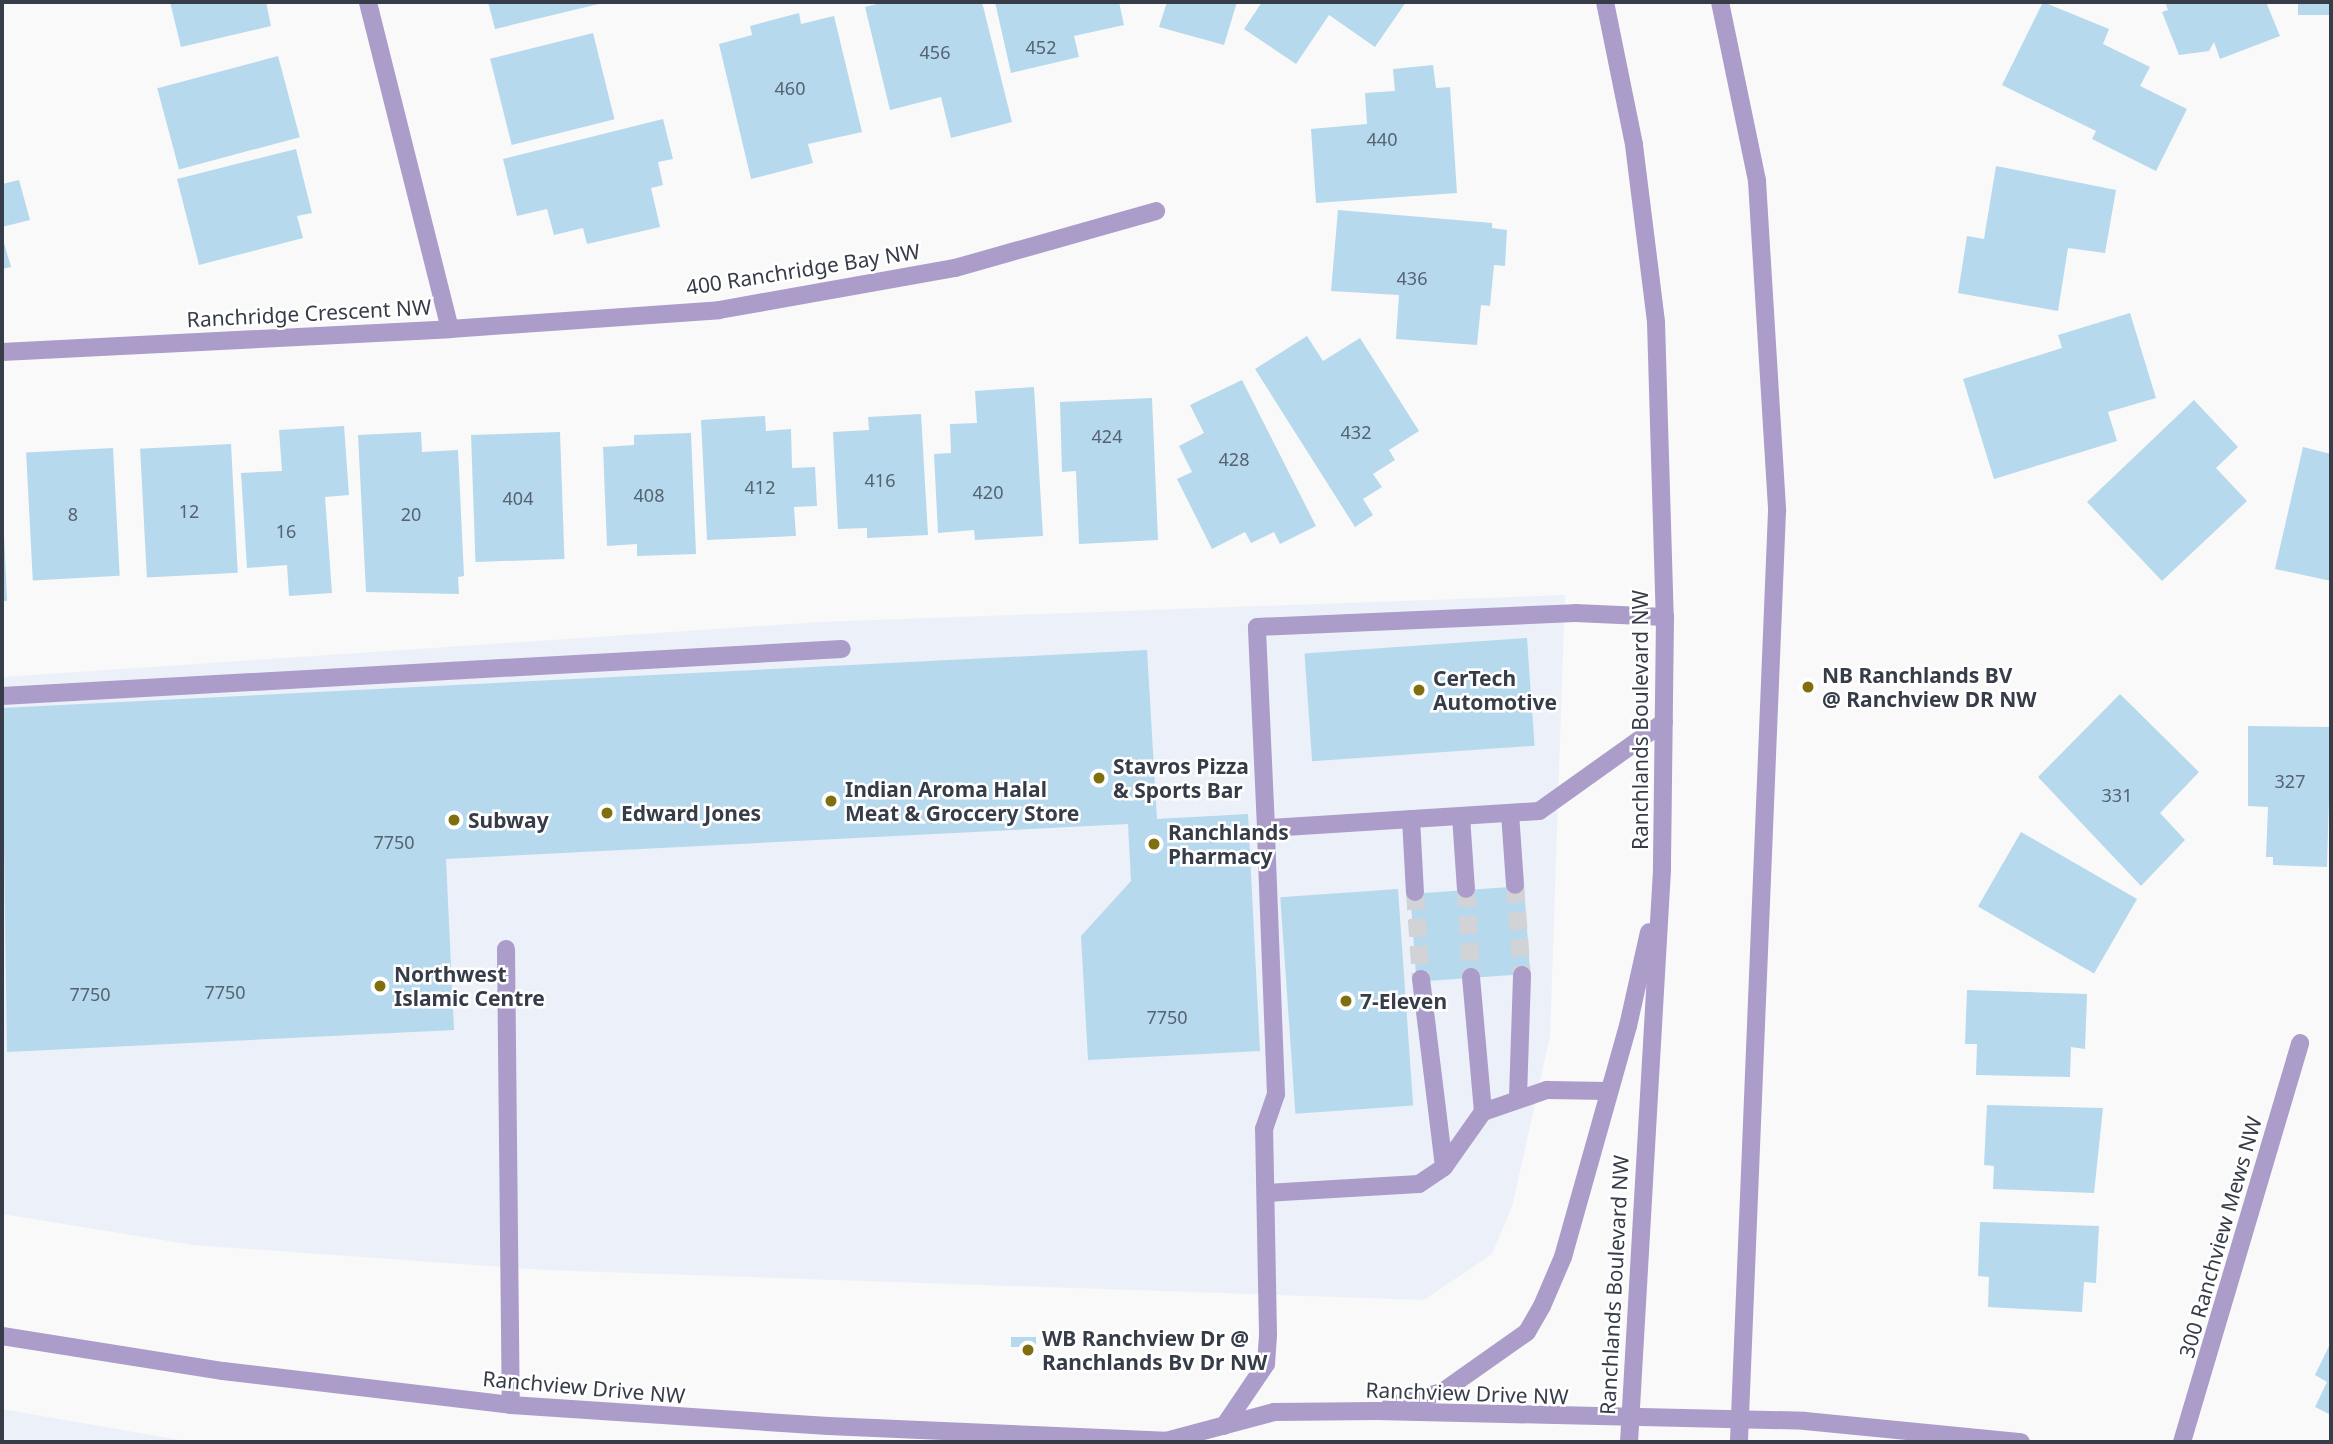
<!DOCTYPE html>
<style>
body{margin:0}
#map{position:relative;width:2333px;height:1444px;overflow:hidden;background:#f9f9f9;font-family:"Noto Sans",sans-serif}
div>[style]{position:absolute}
.built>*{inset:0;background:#ecf0f8}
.building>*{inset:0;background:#b6d9ed;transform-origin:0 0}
.minor-tunnel>*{height:18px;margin-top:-9px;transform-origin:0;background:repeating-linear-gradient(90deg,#d2d3d6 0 18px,transparent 0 27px)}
.minor>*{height:18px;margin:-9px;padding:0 9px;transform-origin:9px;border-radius:9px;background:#ab9cca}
.dots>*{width:19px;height:19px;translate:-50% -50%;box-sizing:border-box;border:4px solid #fff;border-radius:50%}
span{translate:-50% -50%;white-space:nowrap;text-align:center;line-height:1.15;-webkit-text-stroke:5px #fff;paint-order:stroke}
.number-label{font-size:18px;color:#566371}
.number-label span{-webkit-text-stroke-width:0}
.street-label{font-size:21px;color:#363c48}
.poi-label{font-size:21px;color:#363c48;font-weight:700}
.left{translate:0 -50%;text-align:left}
.frame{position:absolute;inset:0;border:4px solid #363c48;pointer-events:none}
</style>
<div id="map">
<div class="built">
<i style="clip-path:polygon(1565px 595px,1550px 1036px,1512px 1207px,1492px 1254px,1424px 1300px,545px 1270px,193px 1245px,2px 1214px,2px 677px,820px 622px)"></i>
<i style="clip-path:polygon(2px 1409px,191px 1442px,2px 1442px)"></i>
</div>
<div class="building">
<i style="clip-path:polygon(170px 2px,266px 2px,271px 26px,181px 47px)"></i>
<i style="clip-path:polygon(488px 2px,603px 2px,603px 3px,495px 29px)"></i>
<i style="clip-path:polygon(885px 2px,982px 2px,1012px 122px,951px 138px,941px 97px,890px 110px,865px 7px)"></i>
<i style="clip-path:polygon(995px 2px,1119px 2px,1124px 25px,1074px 36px,1079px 57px,1011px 73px)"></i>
<i style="clip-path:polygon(1167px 2px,1237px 2px,1224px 45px,1159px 27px)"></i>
<i style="clip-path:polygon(1262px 2px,1406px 2px,1375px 47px,1329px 15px,1296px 64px,1244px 29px)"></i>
<i style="clip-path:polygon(2043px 2px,2109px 29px,2103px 44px,2150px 67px,2140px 86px,2187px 109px,2156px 171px,2092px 139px,2096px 131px,2002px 85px)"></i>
<i style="clip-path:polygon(2165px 2px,2266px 2px,2280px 36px,2220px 59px,2214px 42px,2209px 51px,2179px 55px,2162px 12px,2168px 10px)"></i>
<i style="left:2298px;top:2px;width:33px;height:13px"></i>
<i style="clip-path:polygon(799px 13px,801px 24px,834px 16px,862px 132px,808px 144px,813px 163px,751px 179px,719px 44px,752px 35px,750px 26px)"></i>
<i style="left:593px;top:33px;width:89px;height:106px;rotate:76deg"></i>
<i style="left:278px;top:56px;width:84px;height:125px;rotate:75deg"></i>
<i style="clip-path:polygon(1433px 65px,1436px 88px,1450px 87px,1457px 193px,1316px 203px,1311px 129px,1367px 124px,1365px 93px,1395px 91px,1393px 69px)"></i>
<i style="clip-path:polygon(663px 119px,673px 159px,658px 162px,663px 185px,651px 188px,660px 227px,587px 244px,583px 228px,554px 235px,547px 209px,517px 216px,503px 159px)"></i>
<i style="clip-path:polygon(296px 149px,312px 213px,297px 216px,303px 238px,199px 265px,177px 179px)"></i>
<i style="clip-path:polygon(1996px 166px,2116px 190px,2105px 253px,2068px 248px,2058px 311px,1958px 293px,1967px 236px,1984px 239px)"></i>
<i style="clip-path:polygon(19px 180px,30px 220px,2px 227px,2px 184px)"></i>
<i style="clip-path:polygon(1338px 210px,1492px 223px,1492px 228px,1507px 230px,1505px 266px,1494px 265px,1490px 306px,1481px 305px,1477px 345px,1396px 339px,1399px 295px,1331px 291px)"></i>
<i style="clip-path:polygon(2px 236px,11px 267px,2px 269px)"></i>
<i style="clip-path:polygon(2130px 313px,2156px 398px,2108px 412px,2117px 441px,1994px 479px,1963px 379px,2062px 348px,2058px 335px)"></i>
<i style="clip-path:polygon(1307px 336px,1323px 361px,1360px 338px,1419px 431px,1389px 450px,1395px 460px,1373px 474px,1382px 487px,1363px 499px,1373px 515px,1355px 527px,1255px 369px)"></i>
<i style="clip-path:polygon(1242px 380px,1316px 526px,1280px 544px,1274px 532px,1251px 543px,1245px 532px,1212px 549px,1177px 479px,1192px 472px,1179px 446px,1204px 433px,1190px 405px)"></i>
<i style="clip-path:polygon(1034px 387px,1043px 536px,975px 540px,974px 530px,938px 533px,934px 454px,951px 453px,950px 424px,977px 423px,975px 391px)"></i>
<i style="clip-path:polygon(1152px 398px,1158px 540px,1079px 544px,1076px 471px,1062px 472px,1060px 402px)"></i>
<i style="clip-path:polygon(2194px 400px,2238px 447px,2216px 468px,2247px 501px,2162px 581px,2087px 502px)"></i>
<i style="clip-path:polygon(921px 414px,928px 535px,867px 538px,867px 528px,838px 529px,833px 432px,869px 430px,868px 417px)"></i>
<i style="clip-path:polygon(765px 416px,766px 431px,791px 429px,792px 468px,815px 467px,817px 506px,794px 507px,796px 536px,707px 540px,701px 420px)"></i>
<i style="clip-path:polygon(344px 426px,349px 495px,325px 497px,332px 593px,289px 596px,287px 565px,247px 568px,241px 473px,282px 471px,279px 430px)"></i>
<i style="clip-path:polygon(421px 432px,422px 452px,458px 450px,464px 576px,458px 577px,459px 594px,366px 592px,358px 435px)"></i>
<i style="left:560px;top:432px;width:127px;height:89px;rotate:88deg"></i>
<i style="clip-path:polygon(691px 433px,696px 554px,637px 556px,637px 544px,607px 546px,603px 447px,634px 445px,634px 435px)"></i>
<i style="left:231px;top:444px;width:129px;height:91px;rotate:87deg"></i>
<i style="clip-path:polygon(2303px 447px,2331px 454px,2331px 581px,2275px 569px)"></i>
<i style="left:113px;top:448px;width:128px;height:87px;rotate:87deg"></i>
<i style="clip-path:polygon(2px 534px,4px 534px,7px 601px,2px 601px)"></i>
<i style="left:1527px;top:638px;width:108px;height:223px;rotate:86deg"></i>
<i style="clip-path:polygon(1147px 650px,1157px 819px,1248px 814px,1260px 1051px,1088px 1060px,1081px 936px,1131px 881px,1128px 824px,446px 859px,454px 1030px,7px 1052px,2px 708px)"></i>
<i style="clip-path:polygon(2120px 694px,2199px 772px,2160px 813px,2185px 840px,2141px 886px,2038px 777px)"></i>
<i style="clip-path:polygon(2248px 726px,2331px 727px,2327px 867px,2273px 865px,2273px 857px,2266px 857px,2268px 807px,2248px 806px)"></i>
<i style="left:2021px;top:832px;width:134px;height:86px;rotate:30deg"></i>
<i style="left:1524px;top:886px;width:88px;height:114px;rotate:86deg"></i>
<i style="left:1398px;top:889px;width:217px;height:118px;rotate:86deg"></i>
<i style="clip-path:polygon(1967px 990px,2087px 994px,2085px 1049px,2071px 1047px,2070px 1077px,1976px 1075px,1977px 1044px,1965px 1044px)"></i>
<i style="clip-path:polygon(1987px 1105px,2103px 1108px,2094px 1193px,1993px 1189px,1994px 1166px,1984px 1165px)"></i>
<i style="clip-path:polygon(1980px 1222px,2099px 1226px,2096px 1283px,2084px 1282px,2082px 1312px,1988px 1307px,1989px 1277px,1978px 1276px)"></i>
<i style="left:1011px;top:1337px;width:25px;height:10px"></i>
<i style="clip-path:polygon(2331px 1342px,2331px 1415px,2315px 1407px,2327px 1382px,2315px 1375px)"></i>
</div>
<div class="minor-tunnel">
<i style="left:1515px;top:885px;width:90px;rotate:85.6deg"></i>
<i style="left:1466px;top:889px;width:88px;rotate:86.7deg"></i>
<i style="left:1415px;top:892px;width:87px;rotate:86.1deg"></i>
</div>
<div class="minor">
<i style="left:1605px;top:2px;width:146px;rotate:78.5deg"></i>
<i style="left:1634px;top:145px;width:178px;rotate:82.9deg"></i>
<i style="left:1656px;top:322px;width:295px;rotate:88.3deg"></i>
<i style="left:1665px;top:617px;width:253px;rotate:90.7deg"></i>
<i style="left:1662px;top:870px;width:573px;rotate:93.3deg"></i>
<i style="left:1720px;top:2px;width:183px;rotate:78.3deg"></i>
<i style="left:1757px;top:181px;width:331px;rotate:86.5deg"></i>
<i style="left:1777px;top:511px;width:932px;rotate:92.34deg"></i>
<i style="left:450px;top:329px;width:270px;rotate:-4deg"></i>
<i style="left:719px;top:310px;width:240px;rotate:-10.1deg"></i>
<i style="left:955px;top:268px;width:209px;rotate:-15.8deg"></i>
<i style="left:2px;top:352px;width:449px;rotate:-2.9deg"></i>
<i style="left:450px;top:329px;width:337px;rotate:-104.1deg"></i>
<i style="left:2px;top:696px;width:841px;rotate:-3.2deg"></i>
<i style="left:1664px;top:722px;width:153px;rotate:144.5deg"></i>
<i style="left:1539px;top:811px;width:274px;rotate:176.4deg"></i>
<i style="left:1266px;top:828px;width:201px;rotate:-92.6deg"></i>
<i style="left:1257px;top:627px;width:318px;rotate:-2.5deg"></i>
<i style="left:1575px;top:613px;width:90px;rotate:2.5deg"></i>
<i style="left:1510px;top:813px;width:72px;rotate:86deg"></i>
<i style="left:1461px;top:816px;width:73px;rotate:86.1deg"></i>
<i style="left:1411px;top:819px;width:73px;rotate:86.9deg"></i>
<i style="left:506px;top:949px;width:456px;rotate:89.4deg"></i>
<i style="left:1471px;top:977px;width:136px;rotate:84.9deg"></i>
<i style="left:1421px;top:979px;width:189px;rotate:83deg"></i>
<i style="left:1518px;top:1097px;width:122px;rotate:-88.1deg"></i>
<i style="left:1267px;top:1193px;width:152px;rotate:-3.4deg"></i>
<i style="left:1419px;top:1184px;width:30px;rotate:-34deg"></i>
<i style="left:1444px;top:1167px;width:67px;rotate:-54.7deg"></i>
<i style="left:1483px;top:1112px;width:68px;rotate:-19deg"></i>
<i style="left:1547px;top:1090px;width:61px;rotate:0.9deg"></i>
<i style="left:2px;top:1336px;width:224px;rotate:9deg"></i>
<i style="left:223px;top:1371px;width:290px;rotate:6.7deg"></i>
<i style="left:511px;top:1405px;width:318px;rotate:3.8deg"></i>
<i style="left:828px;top:1426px;width:338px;rotate:2.5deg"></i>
<i style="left:1166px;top:1441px;width:112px;rotate:-15deg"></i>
<i style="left:1274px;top:1412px;width:102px;rotate:-0.6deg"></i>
<i style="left:1376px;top:1411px;width:429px;rotate:1.3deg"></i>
<i style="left:1805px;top:1421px;width:217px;rotate:5.6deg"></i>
<i style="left:1390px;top:1406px;width:54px;rotate:-15.1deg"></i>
<i style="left:1442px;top:1392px;width:104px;rotate:-35.2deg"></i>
<i style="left:1527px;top:1332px;width:30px;rotate:-60deg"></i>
<i style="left:1542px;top:1306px;width:53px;rotate:-66.8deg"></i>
<i style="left:1563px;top:1257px;width:240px;rotate:-74.3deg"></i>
<i style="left:1628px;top:1026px;width:96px;rotate:-77.4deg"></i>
<i style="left:1224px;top:1426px;width:75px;rotate:-55.9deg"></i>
<i style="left:1266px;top:1364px;width:30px;rotate:-86deg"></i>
<i style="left:1268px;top:1334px;width:205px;rotate:-91.1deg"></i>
<i style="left:1264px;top:1129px;width:37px;rotate:-71deg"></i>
<i style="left:1276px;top:1094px;width:266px;rotate:-92.2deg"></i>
<i style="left:2182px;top:1442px;width:416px;rotate:-73.5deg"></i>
</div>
<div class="dots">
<i style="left:1808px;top:687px;background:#806f0e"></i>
<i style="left:1419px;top:690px;background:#806f0e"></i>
<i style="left:1099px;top:778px;background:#806f0e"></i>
<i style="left:831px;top:801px;background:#806f0e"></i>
<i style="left:607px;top:813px;background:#806f0e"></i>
<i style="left:454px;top:820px;background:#806f0e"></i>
<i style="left:1154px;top:844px;background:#806f0e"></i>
<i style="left:380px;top:986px;background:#806f0e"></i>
<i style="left:1346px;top:1001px;background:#806f0e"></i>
<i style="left:1028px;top:1350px;background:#806f0e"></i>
</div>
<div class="number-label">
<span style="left:1041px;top:47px">452</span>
<span style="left:935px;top:52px">456</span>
<span style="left:790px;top:88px">460</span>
<span style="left:1382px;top:139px">440</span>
<span style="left:1412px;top:278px">436</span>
<span style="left:1356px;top:432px">432</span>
<span style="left:1107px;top:436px">424</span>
<span style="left:1234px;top:459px">428</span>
<span style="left:880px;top:480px">416</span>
<span style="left:760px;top:487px">412</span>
<span style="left:988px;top:492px">420</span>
<span style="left:649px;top:495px">408</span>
<span style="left:518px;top:498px">404</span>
<span style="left:189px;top:511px">12</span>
<span style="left:73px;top:514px">8</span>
<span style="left:411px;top:514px">20</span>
<span style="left:286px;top:531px">16</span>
<span style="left:2290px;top:781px">327</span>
<span style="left:2117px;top:795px">331</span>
<span style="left:394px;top:842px">7750</span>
<span style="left:225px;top:992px">7750</span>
<span style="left:90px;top:994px">7750</span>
<span style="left:1167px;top:1017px">7750</span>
</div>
<div class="street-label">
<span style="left:803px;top:269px;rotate:-9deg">400 Ranchridge Bay NW</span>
<span style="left:309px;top:313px;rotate:-3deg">Ranchridge Crescent NW</span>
<span style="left:1640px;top:720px;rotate:-90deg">Ranchlands Boulevard NW</span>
<span style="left:2220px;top:1237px;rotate:-74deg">300 Ranchview Mews NW</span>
<span style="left:1614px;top:1285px;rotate:-87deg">Ranchlands Boulevard NW</span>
<span style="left:584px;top:1387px;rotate:5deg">Ranchview Drive NW</span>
<span style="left:1467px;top:1393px;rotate:2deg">Ranchview Drive NW</span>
</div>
<div class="poi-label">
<span class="left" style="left:1822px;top:687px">NB Ranchlands BV<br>@ Ranchview DR NW</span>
<span class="left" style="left:1433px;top:690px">CerTech<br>Automotive</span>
<span class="left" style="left:1113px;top:778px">Stavros Pizza<br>&amp; Sports Bar</span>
<span class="left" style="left:845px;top:801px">Indian Aroma Halal<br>Meat &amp; Groccery Store</span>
<span class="left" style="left:621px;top:813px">Edward Jones</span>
<span class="left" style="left:468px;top:820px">Subway</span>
<span class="left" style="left:1168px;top:844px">Ranchlands<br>Pharmacy</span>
<span class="left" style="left:394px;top:986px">Northwest<br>Islamic Centre</span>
<span class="left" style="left:1360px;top:1001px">7-Eleven</span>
<span class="left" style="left:1042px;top:1350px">WB Ranchview Dr @<br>Ranchlands Bv Dr NW</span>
</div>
<div class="frame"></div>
</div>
